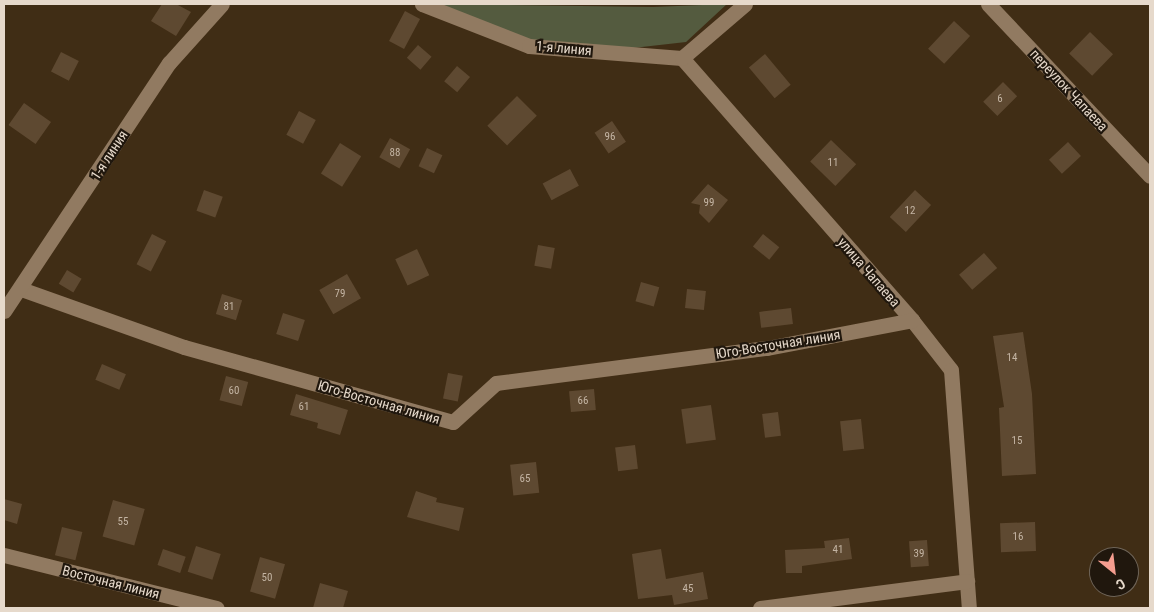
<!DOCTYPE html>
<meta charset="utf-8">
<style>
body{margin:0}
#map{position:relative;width:1154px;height:612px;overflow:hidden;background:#402d15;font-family:"Roboto Condensed",sans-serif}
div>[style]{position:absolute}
.green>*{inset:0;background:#545b3f}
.building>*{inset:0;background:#5e4931;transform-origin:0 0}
.minor>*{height:15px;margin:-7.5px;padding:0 7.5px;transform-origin:7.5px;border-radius:7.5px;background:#917a61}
span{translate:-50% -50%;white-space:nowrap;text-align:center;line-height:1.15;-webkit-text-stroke:4.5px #20170d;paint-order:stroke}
.number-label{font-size:11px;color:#c4b5a4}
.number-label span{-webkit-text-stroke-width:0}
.street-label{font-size:14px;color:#e6d9cb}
.frame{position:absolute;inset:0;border:5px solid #e6d9cb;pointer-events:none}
.north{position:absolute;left:1089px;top:547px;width:50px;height:50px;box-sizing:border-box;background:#20170d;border:1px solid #6f6559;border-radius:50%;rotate:151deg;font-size:14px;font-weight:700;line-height:20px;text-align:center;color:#e6d9cb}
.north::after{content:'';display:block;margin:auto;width:18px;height:22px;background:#f59d8f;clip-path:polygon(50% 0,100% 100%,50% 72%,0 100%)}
</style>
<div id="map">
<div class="green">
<i style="clip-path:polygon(435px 4px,653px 7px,727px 4px,686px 42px,633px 48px,531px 42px)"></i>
</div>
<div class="building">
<i style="clip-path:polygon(162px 4px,176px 4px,191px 12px,176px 36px,151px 21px)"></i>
<i style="left:405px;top:11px;width:17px;height:34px;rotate:28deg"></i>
<i style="left:954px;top:21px;width:22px;height:38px;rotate:43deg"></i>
<i style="left:1090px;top:32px;width:32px;height:30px;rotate:44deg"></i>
<i style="left:418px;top:45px;width:18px;height:17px;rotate:41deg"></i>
<i style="left:61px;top:52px;width:20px;height:22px;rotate:27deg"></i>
<i style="left:765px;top:54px;width:40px;height:21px;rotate:50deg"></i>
<i style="left:457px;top:66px;width:17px;height:20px;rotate:40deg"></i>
<i style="left:1003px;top:82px;width:20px;height:28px;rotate:45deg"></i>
<i style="left:517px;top:96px;width:28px;height:42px;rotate:45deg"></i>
<i style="left:24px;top:103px;width:33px;height:27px;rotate:35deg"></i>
<i style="left:299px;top:111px;width:19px;height:27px;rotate:28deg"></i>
<i style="left:612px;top:121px;width:25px;height:21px;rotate:56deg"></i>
<i style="left:390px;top:138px;width:23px;height:22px;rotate:29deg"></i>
<i style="left:831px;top:140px;width:35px;height:30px;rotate:44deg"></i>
<i style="left:1068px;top:142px;width:19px;height:26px;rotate:47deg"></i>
<i style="left:340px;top:143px;width:25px;height:36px;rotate:32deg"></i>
<i style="left:427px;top:148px;width:17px;height:20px;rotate:25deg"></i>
<i style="left:570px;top:169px;width:19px;height:31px;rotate:62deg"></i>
<i style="clip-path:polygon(708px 184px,728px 200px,709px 223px,699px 213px,700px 205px,691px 203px)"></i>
<i style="left:204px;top:190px;width:20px;height:22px;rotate:20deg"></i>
<i style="left:915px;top:190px;width:22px;height:37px;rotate:43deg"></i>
<i style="left:152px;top:234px;width:16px;height:34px;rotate:27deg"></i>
<i style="left:763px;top:234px;width:21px;height:16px;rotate:39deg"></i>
<i style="left:538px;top:245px;width:17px;height:21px;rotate:10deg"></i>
<i style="left:417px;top:249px;width:29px;height:24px;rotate:65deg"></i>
<i style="left:984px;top:253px;width:20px;height:33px;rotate:49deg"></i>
<i style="left:67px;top:270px;width:17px;height:16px;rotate:31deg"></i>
<i style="left:347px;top:274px;width:28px;height:32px;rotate:60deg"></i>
<i style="left:641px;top:282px;width:19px;height:20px;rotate:16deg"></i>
<i style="left:687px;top:289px;width:19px;height:19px;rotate:6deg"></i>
<i style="left:222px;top:294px;width:21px;height:21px;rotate:17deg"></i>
<i style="left:791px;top:308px;width:16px;height:32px;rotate:83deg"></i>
<i style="left:283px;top:313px;width:23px;height:22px;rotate:18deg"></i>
<i style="clip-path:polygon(1023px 332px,1032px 394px,1036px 474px,1002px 476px,999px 408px,1004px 407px,993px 336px)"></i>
<i style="left:102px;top:364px;width:26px;height:17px;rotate:23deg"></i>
<i style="left:448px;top:373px;width:15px;height:26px;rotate:11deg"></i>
<i style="left:226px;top:376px;width:23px;height:25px;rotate:15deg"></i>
<i style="left:594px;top:389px;width:21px;height:25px;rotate:85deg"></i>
<i style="clip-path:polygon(296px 394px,348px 410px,340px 435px,317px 428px,318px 423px,290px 415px)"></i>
<i style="left:711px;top:405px;width:35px;height:30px;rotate:82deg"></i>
<i style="left:778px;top:412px;width:24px;height:16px;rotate:83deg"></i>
<i style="left:861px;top:419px;width:30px;height:21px;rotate:84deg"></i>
<i style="left:635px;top:445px;width:24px;height:20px;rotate:83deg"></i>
<i style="left:536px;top:462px;width:31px;height:26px;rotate:84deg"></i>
<i style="clip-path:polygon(416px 491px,437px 498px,436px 502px,464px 508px,459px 531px,407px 517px)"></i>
<i style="clip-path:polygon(4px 499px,22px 504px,17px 524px,4px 520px)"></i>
<i style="left:113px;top:500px;width:33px;height:38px;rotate:16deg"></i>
<i style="left:1035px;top:522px;width:29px;height:35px;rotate:88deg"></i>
<i style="left:62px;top:527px;width:21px;height:29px;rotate:14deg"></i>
<i style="clip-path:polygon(849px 538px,852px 559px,802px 566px,802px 573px,786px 573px,785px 550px,825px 548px,824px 541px)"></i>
<i style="left:927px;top:540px;width:26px;height:18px;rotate:86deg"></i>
<i style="left:196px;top:546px;width:26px;height:27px;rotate:18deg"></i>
<i style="left:163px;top:549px;width:24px;height:17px;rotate:19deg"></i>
<i style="clip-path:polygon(661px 549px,666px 579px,703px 572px,708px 599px,674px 605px,672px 595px,638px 599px,632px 554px)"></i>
<i style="left:260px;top:557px;width:26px;height:36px;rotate:16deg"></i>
<i style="clip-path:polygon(320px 583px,348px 591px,343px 608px,313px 608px)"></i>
</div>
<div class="minor">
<i style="left:422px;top:4px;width:115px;rotate:21.4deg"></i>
<i style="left:529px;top:46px;width:153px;rotate:4.5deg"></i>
<i style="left:988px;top:4px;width:236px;rotate:46.7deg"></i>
<i style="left:682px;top:58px;width:349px;rotate:48.7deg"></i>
<i style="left:912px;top:320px;width:63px;rotate:52deg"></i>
<i style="left:951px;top:370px;width:239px;rotate:85.7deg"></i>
<i style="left:682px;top:58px;width:83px;rotate:-40.6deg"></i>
<i style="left:21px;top:289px;width:173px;rotate:19.6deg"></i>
<i style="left:184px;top:347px;width:279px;rotate:15.6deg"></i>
<i style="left:453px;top:422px;width:58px;rotate:-42.2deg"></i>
<i style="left:496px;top:383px;width:273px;rotate:-7.4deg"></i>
<i style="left:767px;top:348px;width:148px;rotate:-10.9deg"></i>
<i style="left:4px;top:311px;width:298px;rotate:-56.4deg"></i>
<i style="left:169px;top:63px;width:79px;rotate:-48.1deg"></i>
<i style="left:4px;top:555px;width:219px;rotate:14deg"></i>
<i style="left:760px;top:608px;width:209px;rotate:-7.4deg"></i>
</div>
<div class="number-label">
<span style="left:1000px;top:99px">6</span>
<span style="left:610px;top:137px">96</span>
<span style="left:395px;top:153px">88</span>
<span style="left:833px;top:163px">11</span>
<span style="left:709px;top:203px">99</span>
<span style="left:910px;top:211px">12</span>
<span style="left:340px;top:294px">79</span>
<span style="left:229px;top:307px">81</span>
<span style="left:1012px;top:358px">14</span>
<span style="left:234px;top:391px">60</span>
<span style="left:583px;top:401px">66</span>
<span style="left:304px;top:407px">61</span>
<span style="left:1017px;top:441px">15</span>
<span style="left:525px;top:479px">65</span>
<span style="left:123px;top:522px">55</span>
<span style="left:1018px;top:537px">16</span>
<span style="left:838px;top:550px">41</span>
<span style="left:919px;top:554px">39</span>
<span style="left:267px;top:578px">50</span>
<span style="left:688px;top:589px">45</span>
</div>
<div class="street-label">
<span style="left:564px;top:48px;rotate:5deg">1-я линия</span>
<span style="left:1069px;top:90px;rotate:47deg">переулок Чапаева</span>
<span style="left:109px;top:155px;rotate:-57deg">1-я линия</span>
<span style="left:869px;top:272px;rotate:49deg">улица Чапаева</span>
<span style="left:778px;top:344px;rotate:-9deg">Юго-Восточная линия</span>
<span style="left:379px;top:402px;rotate:16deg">Юго-Восточная линия</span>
<span style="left:111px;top:582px;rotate:14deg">Восточная линия</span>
</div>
<div class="frame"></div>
<div class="north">С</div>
</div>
